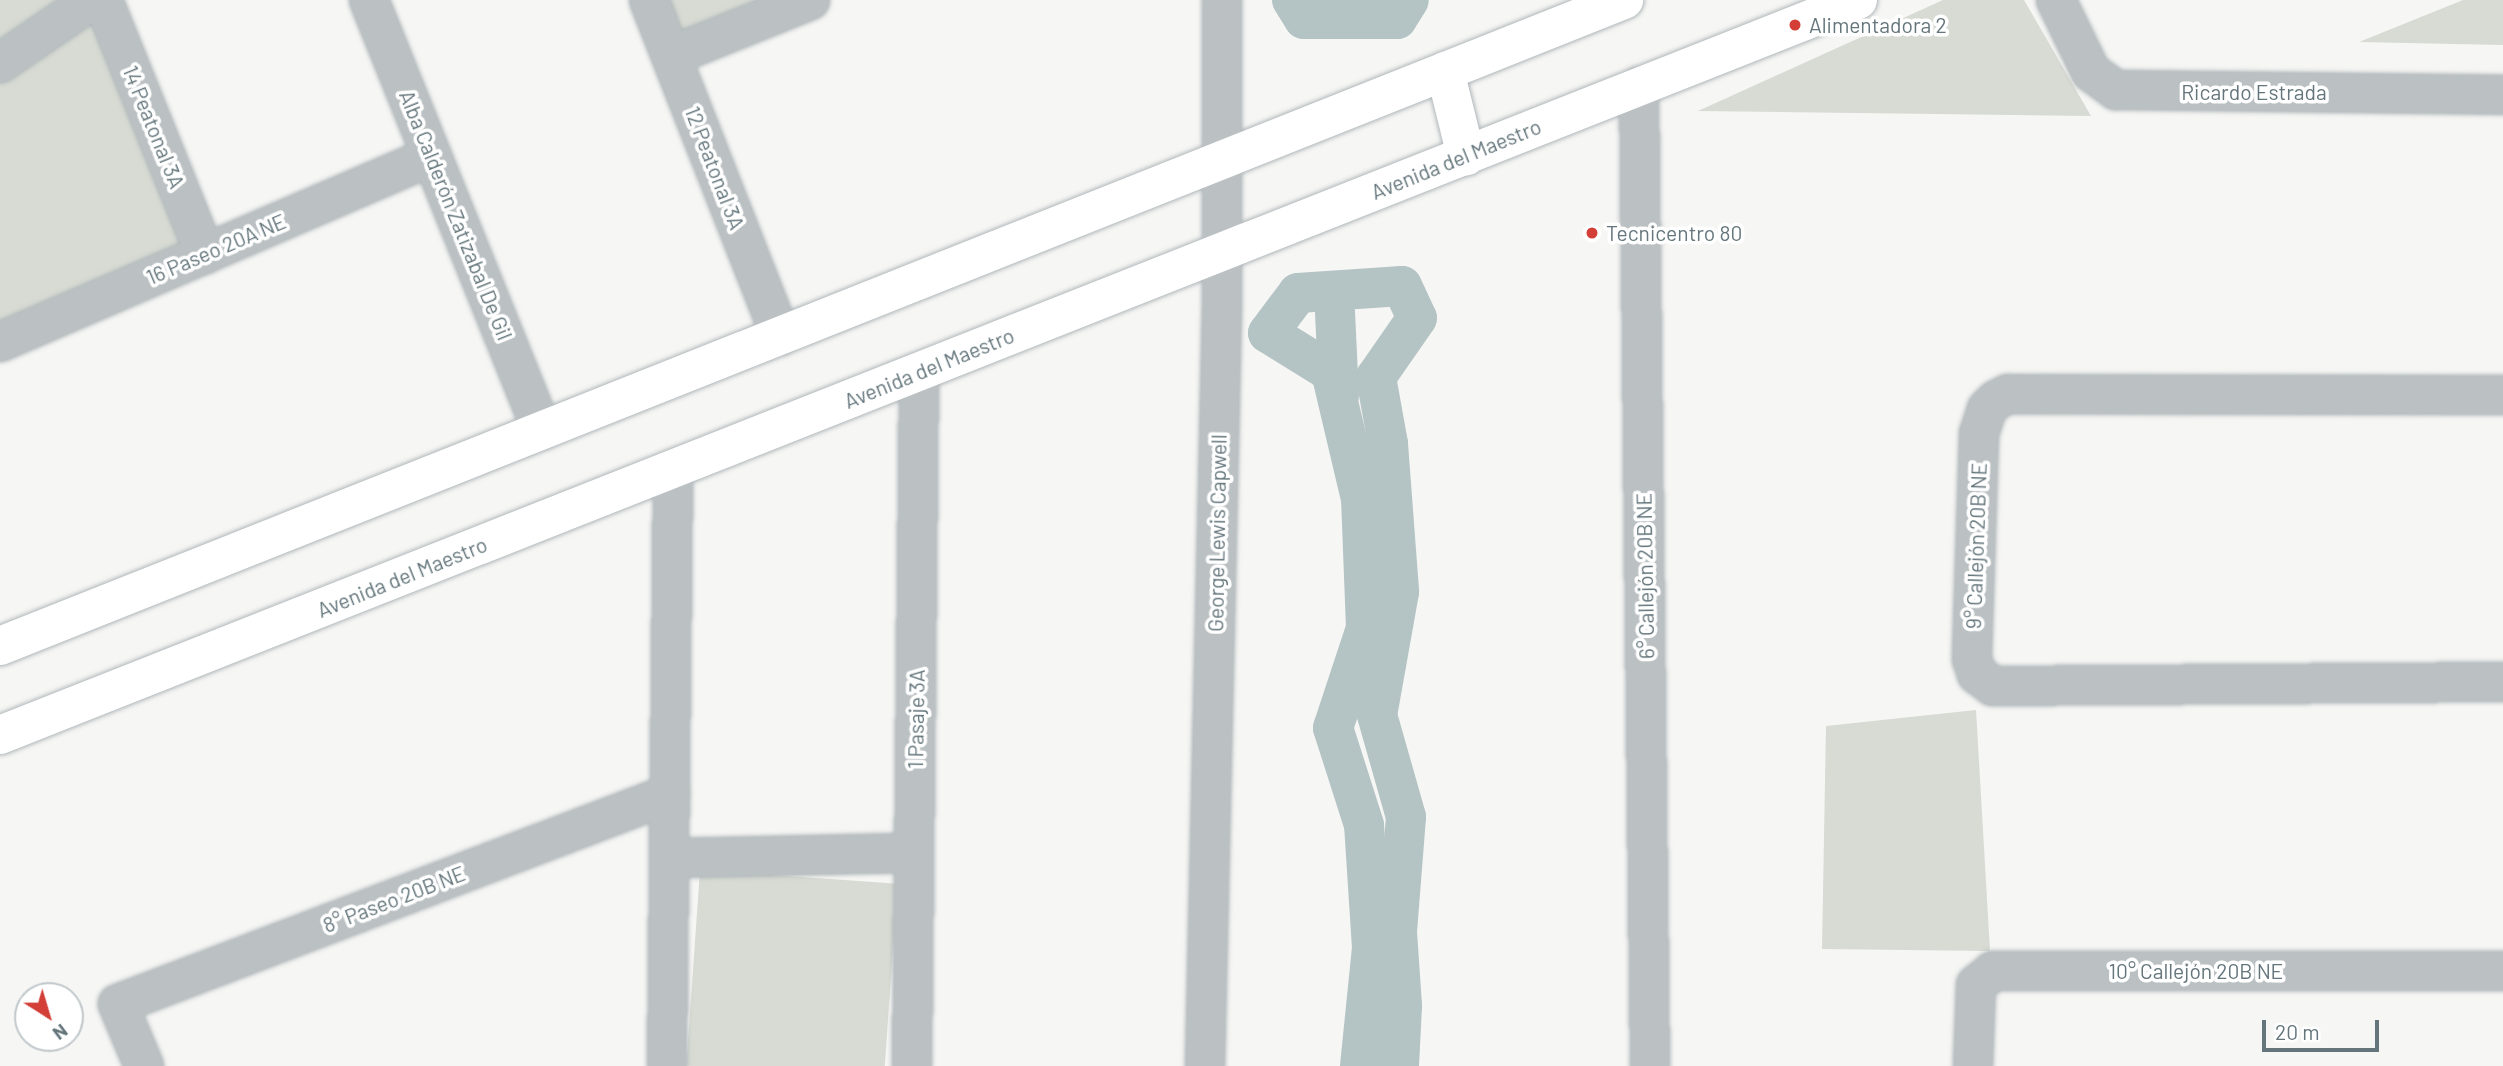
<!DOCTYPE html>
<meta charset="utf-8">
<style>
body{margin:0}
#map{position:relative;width:2503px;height:1066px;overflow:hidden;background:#f6f6f4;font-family:Barlow,sans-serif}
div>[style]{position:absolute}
.green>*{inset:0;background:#d7dbd3;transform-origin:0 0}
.canal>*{height:40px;margin:-20px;padding:0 20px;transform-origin:20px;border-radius:20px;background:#b4c3c4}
.roads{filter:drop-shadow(0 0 2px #b0b7ba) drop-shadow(0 0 2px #b0b7ba)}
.street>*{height:38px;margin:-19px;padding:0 19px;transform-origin:19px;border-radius:19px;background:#bbc1c3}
.secondary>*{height:38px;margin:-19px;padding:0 19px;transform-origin:19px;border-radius:19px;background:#fff}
.dots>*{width:19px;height:19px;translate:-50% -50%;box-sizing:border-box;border:4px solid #fff;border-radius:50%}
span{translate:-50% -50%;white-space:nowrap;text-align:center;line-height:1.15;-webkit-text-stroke:7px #fff;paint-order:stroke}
.poi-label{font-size:21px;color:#64767c}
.left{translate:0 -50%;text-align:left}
.street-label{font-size:21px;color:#64767c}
.north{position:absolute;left:14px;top:982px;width:70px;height:70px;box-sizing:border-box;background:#fff;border:2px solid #c1c8cb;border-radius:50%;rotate:143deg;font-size:19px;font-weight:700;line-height:28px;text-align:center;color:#64767c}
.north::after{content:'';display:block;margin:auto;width:24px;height:32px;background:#d33e37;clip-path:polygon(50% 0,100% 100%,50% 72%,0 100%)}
.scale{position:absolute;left:2262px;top:1020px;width:117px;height:32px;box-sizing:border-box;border:4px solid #64767c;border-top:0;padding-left:9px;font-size:21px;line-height:24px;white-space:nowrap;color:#64767c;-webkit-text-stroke:5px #fff;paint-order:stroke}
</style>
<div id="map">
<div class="green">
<i style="clip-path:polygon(0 0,98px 0,202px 255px,0 342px)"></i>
<i style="clip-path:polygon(649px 0,810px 0,671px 56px)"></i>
<i style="clip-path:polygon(1943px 0,2024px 0,2091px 116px,1698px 111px)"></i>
<i style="clip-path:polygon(2463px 0,2503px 0,2503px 45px,2359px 42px)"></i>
<i style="clip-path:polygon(1976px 710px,1990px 951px,1822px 949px,1826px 726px)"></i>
<i style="left:700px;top:870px;width:198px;height:196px;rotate:4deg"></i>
</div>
<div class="canal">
<i style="left:1292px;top:0;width:22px;rotate:58deg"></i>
<i style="left:1304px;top:19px;width:93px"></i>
<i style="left:1397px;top:19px;width:22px;rotate:-58deg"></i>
<i style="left:1335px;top:312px;width:84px;rotate:87.3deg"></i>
<i style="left:1360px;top:1066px;width:119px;rotate:-84.2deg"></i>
<i style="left:1372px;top:948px;width:123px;rotate:-93.7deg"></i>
<i style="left:1364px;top:825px;width:102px;rotate:-107.7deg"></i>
<i style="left:1333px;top:728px;width:105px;rotate:-71.7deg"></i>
<i style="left:1366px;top:628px;width:129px;rotate:-92.2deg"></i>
<i style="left:1361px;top:499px;width:130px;rotate:-103.3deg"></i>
<i style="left:1331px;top:372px;width:74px;rotate:-148.2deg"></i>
<i style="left:1268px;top:333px;width:50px;rotate:-53.1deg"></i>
<i style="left:1298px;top:293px;width:104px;rotate:-3.9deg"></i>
<i style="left:1402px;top:286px;width:35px;rotate:65deg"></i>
<i style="left:1417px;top:318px;width:72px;rotate:124.8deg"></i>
<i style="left:1376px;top:377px;width:68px;rotate:79.8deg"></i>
<i style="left:1388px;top:444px;width:148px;rotate:85.7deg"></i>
<i style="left:1399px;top:592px;width:125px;rotate:100.1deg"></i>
<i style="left:1377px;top:715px;width:106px;rotate:74.1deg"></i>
<i style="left:1406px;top:817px;width:115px;rotate:94.5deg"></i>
<i style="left:1397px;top:932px;width:74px;rotate:86.1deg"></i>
<i style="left:1402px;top:1006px;width:60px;rotate:92.9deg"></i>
</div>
<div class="roads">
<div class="street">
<i style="left:103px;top:0;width:274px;rotate:68.1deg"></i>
<i style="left:369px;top:0;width:464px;rotate:68.1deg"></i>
<i style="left:649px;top:0;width:361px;rotate:68.6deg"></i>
<i style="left:2056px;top:0;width:80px;rotate:64.1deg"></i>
<i style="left:2091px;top:72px;width:31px;rotate:36deg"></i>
<i style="left:2116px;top:90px;width:387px;rotate:0.7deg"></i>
<i style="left:671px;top:56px;width:150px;rotate:-21.9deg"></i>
<i style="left:0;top:63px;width:112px;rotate:-34.4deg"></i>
<i style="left:1639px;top:86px;width:980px;rotate:89.36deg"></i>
<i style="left:0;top:342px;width:470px;rotate:-23.3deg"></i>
<i style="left:2503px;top:395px;width:495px;rotate:-179.9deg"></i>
<i style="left:2008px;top:394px;width:13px;rotate:153deg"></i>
<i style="left:1996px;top:400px;width:13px;rotate:135deg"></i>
<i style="left:1987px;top:409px;width:25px;rotate:108deg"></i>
<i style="left:1979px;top:433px;width:226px;rotate:91.8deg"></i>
<i style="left:1972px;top:659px;width:16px;rotate:72deg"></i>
<i style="left:1977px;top:674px;width:20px;rotate:37deg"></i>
<i style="left:1993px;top:686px;width:510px;rotate:-0.45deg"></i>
<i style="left:669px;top:858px;width:245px;rotate:-1.2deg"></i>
<i style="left:144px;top:1066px;width:67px;rotate:-112.8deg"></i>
<i style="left:118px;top:1004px;width:591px;rotate:-20.83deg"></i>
<i style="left:667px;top:1066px;width:596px;rotate:-89.42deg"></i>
<i style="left:912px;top:1066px;width:694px;rotate:-89.42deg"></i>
<i style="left:1205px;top:1066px;width:759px;rotate:-88.72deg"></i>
<i style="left:1222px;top:307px;width:307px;rotate:-90deg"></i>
<i style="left:1973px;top:1066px;width:81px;rotate:-87.9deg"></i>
<i style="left:1976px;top:985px;width:22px;rotate:-39deg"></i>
<i style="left:1993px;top:971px;width:510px"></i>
</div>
<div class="secondary">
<i style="left:1445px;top:71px;width:88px;rotate:76.1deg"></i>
<i style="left:0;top:646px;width:1748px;rotate:-21.69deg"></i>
<i style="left:0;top:735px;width:1998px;rotate:-21.58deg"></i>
</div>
</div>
<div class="dots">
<i style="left:1795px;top:25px;background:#d33e37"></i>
<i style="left:1592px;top:233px;background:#d33e37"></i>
</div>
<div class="poi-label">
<span class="left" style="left:1809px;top:25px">Alimentadora 2</span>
<span class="left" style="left:1606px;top:233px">Tecnicentro 80</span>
</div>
<div class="street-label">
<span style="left:2254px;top:92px">Ricardo Estrada</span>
<span style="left:154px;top:127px;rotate:68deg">14 Peatonal 3A</span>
<span style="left:1456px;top:159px;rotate:-22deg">Avenida del Maestro</span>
<span style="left:715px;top:168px;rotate:69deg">12 Peatonal 3A</span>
<span style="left:456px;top:215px;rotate:68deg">Alba Calderón Zatizabal De Gil</span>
<span style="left:216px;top:249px;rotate:-23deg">16 Paseo 20A NE</span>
<span style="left:929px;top:368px;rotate:-22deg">Avenida del Maestro</span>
<span style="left:1217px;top:533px;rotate:-89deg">George Lewis Capwell</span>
<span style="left:1976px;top:546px;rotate:-88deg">9° Callejón 20B NE</span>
<span style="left:1645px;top:576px;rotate:-91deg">6° Callejón 20B NE</span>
<span style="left:402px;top:577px;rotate:-22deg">Avenida del Maestro</span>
<span style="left:916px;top:719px;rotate:-89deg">1 Pasaje 3A</span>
<span style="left:394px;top:899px;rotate:-21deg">8° Paseo 20B NE</span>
<span style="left:2196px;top:971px">10° Callejón 20B NE</span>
</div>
<div class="north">N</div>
<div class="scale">20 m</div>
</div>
